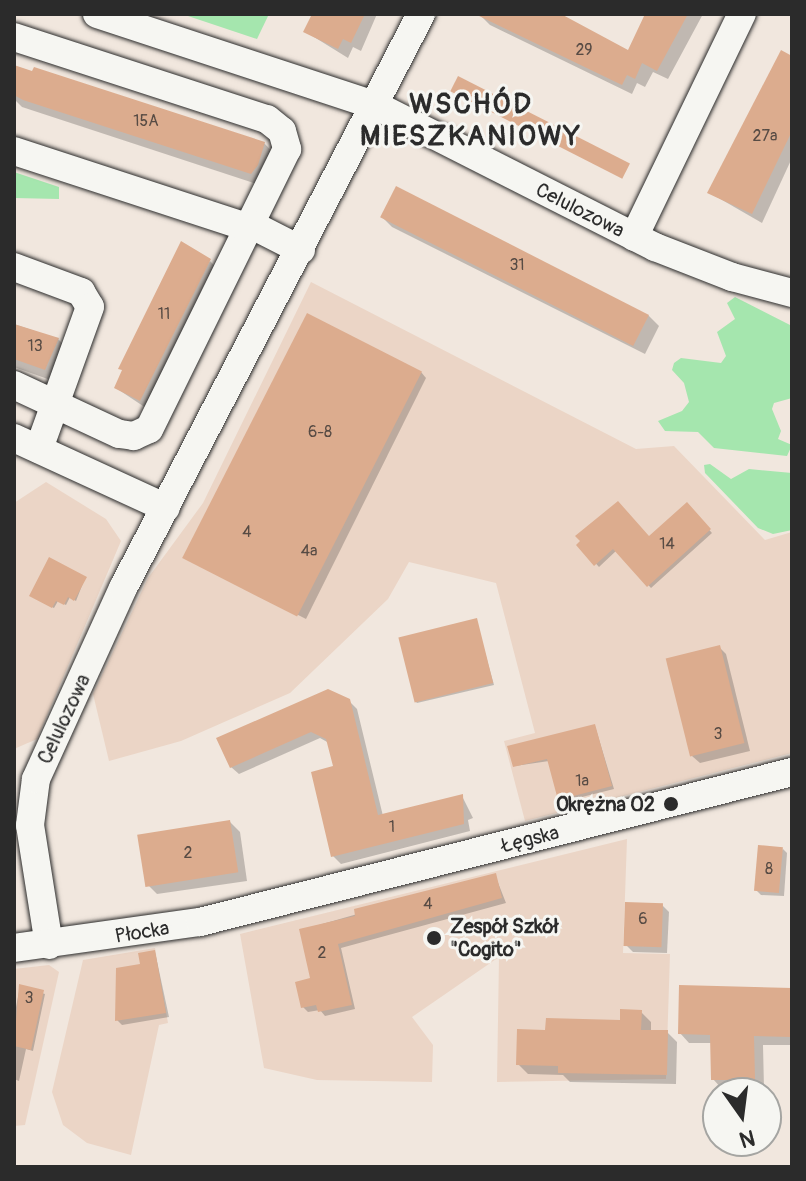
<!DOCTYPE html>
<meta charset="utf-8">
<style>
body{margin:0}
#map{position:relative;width:806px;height:1181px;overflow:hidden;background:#f1e7de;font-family:Pangolin,sans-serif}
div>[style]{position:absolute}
.built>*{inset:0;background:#ebd5c6}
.green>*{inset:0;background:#a5e6ae}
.shadow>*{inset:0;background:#0003}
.building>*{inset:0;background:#dcac8e;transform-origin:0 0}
.roads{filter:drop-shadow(0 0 2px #2b2b2b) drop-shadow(0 0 2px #2b2b2b)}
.minor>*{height:28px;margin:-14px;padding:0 14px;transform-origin:14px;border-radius:14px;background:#f6f6f2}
.dots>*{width:22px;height:22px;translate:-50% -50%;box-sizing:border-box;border:4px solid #f6f6f2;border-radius:50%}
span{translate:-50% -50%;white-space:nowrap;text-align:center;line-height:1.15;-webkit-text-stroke:6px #f6f6f2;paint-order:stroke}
.number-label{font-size:16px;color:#574b44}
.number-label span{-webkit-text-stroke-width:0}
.street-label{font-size:20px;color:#2b2b2b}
.poi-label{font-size:20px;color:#2b2b2b;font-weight:700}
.right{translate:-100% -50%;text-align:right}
.left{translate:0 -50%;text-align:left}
.district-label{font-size:28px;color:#2b2b2b;font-weight:700;letter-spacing:2px}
.frame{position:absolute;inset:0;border:16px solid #2b2b2b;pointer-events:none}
.north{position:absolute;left:702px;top:1077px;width:80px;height:80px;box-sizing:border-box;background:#f6f6f2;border:2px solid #a5a5a2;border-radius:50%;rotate:166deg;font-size:22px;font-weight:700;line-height:32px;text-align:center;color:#2b2b2b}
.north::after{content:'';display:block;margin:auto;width:28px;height:36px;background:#2b2b2b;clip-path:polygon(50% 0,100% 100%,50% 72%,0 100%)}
</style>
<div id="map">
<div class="built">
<i style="clip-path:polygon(311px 282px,636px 449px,674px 446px,765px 540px,792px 532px,792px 753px,525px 821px,504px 741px,535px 733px,496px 583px,409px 562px,388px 599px,290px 693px,181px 741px,109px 761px,93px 694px,148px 578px,203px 503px)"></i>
<i style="clip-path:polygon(46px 482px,106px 519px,121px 541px,37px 739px,14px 749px,14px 503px)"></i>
<i style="clip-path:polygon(627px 839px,623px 953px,670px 954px,666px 1079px,497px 1082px,499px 957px,412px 1017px,433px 1045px,432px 1082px,317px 1080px,264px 1068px,240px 934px)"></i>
<i style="clip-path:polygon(155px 948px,168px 1023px,159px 1025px,131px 1155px,87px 1143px,63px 1125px,52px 1092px,83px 960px)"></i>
<i style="clip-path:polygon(49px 965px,59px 972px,25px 1125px,14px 1126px,14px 969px)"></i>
</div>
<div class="green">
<i style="clip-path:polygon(182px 14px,269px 14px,257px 39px)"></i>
<i style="clip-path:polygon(14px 172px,59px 187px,59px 199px,14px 198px)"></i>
<i style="clip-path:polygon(735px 297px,792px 326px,792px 398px,774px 403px,772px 409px,781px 431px,778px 439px,792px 445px,787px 456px,714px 448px,698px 432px,665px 431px,658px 421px,682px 411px,689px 402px,684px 383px,672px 370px,674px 363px,681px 358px,721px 363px,726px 356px,717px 332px,735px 319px,727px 303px)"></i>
<i style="clip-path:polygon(710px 464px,731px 479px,749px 469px,792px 473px,792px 530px,773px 534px,758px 528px,705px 473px,704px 465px)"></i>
</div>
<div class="shadow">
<i style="clip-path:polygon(315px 14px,377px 14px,361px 51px,353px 47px,348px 58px,306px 32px)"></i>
<i style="clip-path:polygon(555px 14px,628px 53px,648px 14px,703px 14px,668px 79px,653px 72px,645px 87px,637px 83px,632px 94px,490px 25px,480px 15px)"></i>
<i style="clip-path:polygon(792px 58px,792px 158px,762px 223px,710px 193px)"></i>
<i style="clip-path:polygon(14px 71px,264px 143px,278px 158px,266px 187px,22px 107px,14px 99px)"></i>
<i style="clip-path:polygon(382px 217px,649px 316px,659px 326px,645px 354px,392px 227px)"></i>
<i style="clip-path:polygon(210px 261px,224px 276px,155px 414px,116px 388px)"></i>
<i style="clip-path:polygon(14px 324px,58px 339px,73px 354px,59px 383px,14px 367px)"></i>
<i style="clip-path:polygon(421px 372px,426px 378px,306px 619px,188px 559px)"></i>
<i style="clip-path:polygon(687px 505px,712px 533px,651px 588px,617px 550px,599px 567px,579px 545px,649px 539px)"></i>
<i style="clip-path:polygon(85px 578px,76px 601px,70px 597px,66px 605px,58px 601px,54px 608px,33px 597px)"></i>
<i style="clip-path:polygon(476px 620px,494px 685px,417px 703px,415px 701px)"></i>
<i style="clip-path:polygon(719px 647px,726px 654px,750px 751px,700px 763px,692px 756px)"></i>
<i style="clip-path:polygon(349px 701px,357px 709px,383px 816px,462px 796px,473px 818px,468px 820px,470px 831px,341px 864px,333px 856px,335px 767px,329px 743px,320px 738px,239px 774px,231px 767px)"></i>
<i style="clip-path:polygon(595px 726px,614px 789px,562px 802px,549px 761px,515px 766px)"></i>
<i style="clip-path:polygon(230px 822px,240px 832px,247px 881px,157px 894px,147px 884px)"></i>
<i style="clip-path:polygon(783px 849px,787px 853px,784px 896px,761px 895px,756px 890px)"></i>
<i style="clip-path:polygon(495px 875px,506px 903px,341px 948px,355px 1009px,325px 1016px,320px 1010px,308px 1012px,303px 1007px,313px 980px,301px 930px)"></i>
<i style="clip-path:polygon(662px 905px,669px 912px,667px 953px,633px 952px,626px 945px)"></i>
<i style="clip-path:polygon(155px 952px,169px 1017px,122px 1025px,117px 1020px,142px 965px)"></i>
<i style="clip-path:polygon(20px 987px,45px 994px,33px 1051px,26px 1049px,19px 1081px,14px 1079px,14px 1017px)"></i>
<i style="clip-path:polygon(791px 990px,792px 1045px,763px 1045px,764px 1088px,722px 1089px,713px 1079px,712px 1043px,689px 1043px,680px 1033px)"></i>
<i style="clip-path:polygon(641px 1012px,651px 1022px,651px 1032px,667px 1032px,677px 1042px,676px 1084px,570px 1082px,563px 1075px,528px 1074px,518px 1064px,547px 1032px,621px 1022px)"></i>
</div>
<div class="building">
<i style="clip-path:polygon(312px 14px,365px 14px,351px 43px,343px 39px,338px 49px,303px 32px)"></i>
<i style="clip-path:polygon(475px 14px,561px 14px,628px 50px,645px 14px,688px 14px,657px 71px,642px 63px,635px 79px,627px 75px,622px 85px)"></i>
<i style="clip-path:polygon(781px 50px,792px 56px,792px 131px,752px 214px,707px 193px)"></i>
<i style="clip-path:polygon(14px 65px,32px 71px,34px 67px,265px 142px,258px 165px,251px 174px,23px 100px,14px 95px)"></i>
<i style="left:458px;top:76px;width:193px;height:17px;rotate:27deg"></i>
<i style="left:396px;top:186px;width:284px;height:35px;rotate:27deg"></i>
<i style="clip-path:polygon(181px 241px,211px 259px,140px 401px,114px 388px,122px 370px,118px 369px)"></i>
<i style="left:307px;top:313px;width:129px;height:275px;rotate:27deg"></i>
<i style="clip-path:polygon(14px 324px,59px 338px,45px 370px,14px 359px)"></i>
<i style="clip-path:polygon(618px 501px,649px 536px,687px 502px,711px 529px,647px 587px,613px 549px,594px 566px,576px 545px,580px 541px,575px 536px)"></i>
<i style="clip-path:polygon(49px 557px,87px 577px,74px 601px,68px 597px,64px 605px,56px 601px,52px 608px,29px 596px)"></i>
<i style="left:477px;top:618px;width:67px;height:81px;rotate:76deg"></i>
<i style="left:720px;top:645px;width:101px;height:56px;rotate:76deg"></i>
<i style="clip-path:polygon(328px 689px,350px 699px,378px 815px,463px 794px,464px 824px,331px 857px,311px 772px,333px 766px,326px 739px,311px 732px,230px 768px,216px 738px)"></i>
<i style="clip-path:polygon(595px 724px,612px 786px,558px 800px,547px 759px,513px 767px,507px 746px)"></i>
<i style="left:230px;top:820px;width:53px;height:94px;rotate:81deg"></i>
<i style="left:758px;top:845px;width:25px;height:46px;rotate:5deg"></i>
<i style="clip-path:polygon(496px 873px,502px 898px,338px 944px,352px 1005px,318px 1012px,316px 1005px,301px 1008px,295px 982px,310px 978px,299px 929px,355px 916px,354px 909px)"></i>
<i style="left:625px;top:902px;width:38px;height:44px;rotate:2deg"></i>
<i style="clip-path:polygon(155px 950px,166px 1013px,115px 1021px,116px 968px,140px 964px,138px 953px)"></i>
<i style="clip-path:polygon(19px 984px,44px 990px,31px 1050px,14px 1046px)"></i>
<i style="clip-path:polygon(679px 985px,792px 988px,791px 1037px,754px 1036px,755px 1080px,711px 1080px,710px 1035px,678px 1034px)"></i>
<i style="clip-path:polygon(620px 1009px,642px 1010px,641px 1030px,668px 1030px,667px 1075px,558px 1073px,558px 1066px,516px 1065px,517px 1029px,545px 1030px,546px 1018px,620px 1020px)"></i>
</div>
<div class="roads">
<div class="minor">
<i style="left:97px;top:14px;width:295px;rotate:18.2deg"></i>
<i style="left:377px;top:106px;width:312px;rotate:26.9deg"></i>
<i style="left:655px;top:247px;width:83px;rotate:21.3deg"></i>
<i style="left:732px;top:277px;width:62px;rotate:14.9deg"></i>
<i style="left:14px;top:37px;width:266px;rotate:18deg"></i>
<i style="left:267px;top:119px;width:19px;rotate:39deg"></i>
<i style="left:282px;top:131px;width:19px;rotate:74deg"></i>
<i style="left:287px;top:149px;width:312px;rotate:116.2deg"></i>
<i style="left:149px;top:429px;width:17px;rotate:155deg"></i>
<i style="left:134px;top:436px;width:15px;rotate:-172deg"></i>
<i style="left:119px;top:434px;width:116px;rotate:-155deg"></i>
<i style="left:14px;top:151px;width:248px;rotate:18.1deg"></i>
<i style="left:252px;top:225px;width:55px;rotate:27deg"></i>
<i style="left:634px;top:237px;width:248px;rotate:-64.2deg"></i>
<i style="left:14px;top:267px;width:72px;rotate:20.5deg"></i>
<i style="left:81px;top:292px;width:17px;rotate:59deg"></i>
<i style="left:90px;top:307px;width:151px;rotate:109.8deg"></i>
<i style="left:14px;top:438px;width:167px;rotate:24.7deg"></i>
<i style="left:49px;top:945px;width:121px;rotate:-99deg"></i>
<i style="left:30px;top:825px;width:46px;rotate:-82.6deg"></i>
<i style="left:36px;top:779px;width:210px;rotate:-65.5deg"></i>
<i style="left:123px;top:588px;width:647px;rotate:-62.56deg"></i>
<i style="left:14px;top:948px;width:188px;rotate:-8deg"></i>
<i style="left:200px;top:922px;width:611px;rotate:-14.22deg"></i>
</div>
</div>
<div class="dots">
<i style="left:671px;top:804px;background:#2b2b2b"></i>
<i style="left:434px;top:938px;background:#2b2b2b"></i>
</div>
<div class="number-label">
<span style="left:584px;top:50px">29</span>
<span style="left:146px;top:121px">15A</span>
<span style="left:765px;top:136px">27a</span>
<span style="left:517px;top:265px">31</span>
<span style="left:164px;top:314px">11</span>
<span style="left:35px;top:346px">13</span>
<span style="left:320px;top:432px">6-8</span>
<span style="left:247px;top:532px">4</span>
<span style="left:667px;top:544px">14</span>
<span style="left:309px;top:551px">4a</span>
<span style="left:718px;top:734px">3</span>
<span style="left:582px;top:781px">1a</span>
<span style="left:392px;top:827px">1</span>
<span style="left:188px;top:853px">2</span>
<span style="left:769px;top:869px">8</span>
<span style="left:428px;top:904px">4</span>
<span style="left:643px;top:919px">6</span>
<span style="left:322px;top:953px">2</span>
<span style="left:29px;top:998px">3</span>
</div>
<div class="street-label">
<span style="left:580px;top:210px;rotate:27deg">Celulozowa</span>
<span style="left:64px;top:719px;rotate:-65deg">Celulozowa</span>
<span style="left:530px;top:839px;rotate:-14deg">Łęgska</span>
<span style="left:142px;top:932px;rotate:-9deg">Płocka</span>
</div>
<div class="poi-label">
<span class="right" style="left:655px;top:804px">Okrężna 02</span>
<span class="left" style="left:450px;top:938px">Zespół Szkół<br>"Cogito"</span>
</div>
<div class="district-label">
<span style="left:471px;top:121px">WSCHÓD<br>MIESZKANIOWY</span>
</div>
<div class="frame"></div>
<div class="north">N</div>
</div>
